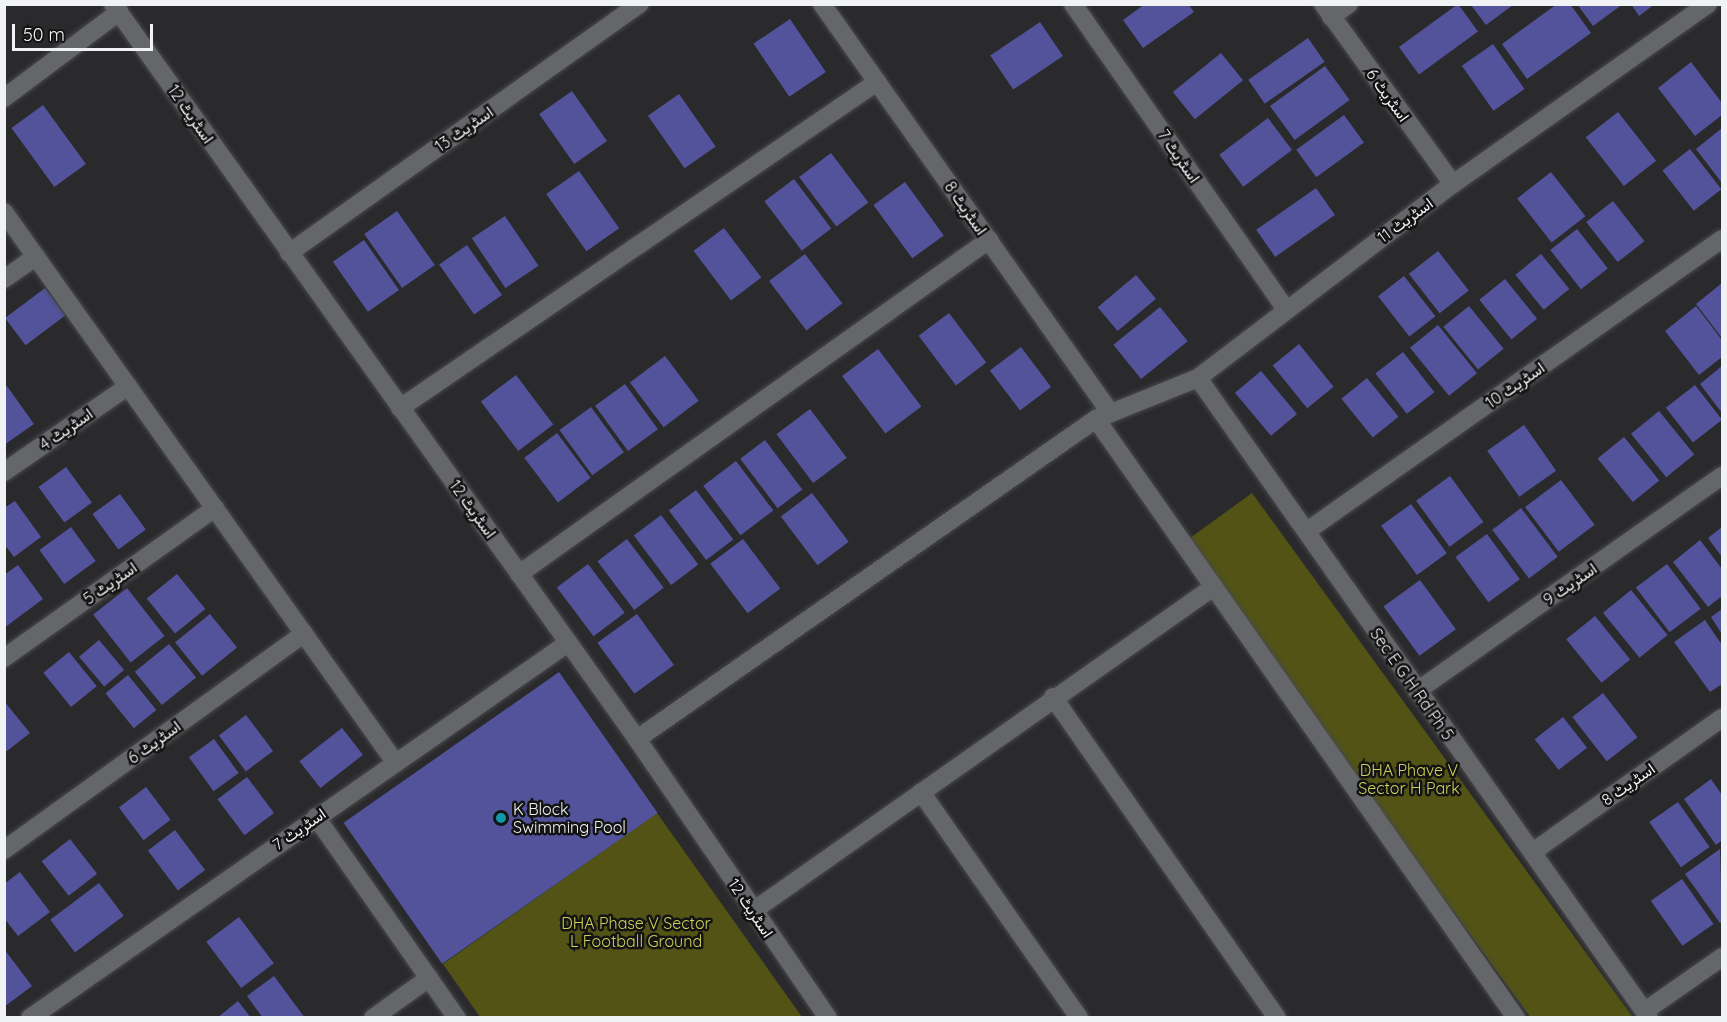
<!DOCTYPE html>
<meta charset="utf-8">
<style>
body{margin:0}
#map{position:relative;width:1727px;height:1022px;overflow:hidden;background:#2a2a2d;font-family:Quicksand,Vazirmatn,sans-serif}
div>[style]{position:absolute}
.green>*{inset:0;background:#525315;transform-origin:0 0}
.building>*{inset:0;background:#52539a;transform-origin:0 0}
.roads{filter:drop-shadow(0 0 2px #48494a) drop-shadow(0 0 2px #48494a)}
.minor>*{height:18px;margin:-9px;padding:0 9px;transform-origin:9px;border-radius:9px;background:#656669}
.dots>*{width:16px;height:16px;translate:-50% -50%;box-sizing:border-box;border:3px solid #131314;border-radius:50%}
span{translate:-50% -50%;white-space:nowrap;text-align:center;line-height:1.15;-webkit-text-stroke:5px #131314;paint-order:stroke}
.street-label{font-size:16px;color:#f1f2f3}
.park-label{font-size:16px;color:#cfd159}
.poi-label{font-size:16px;color:#f1f2f3}
.left{translate:0 -50%;text-align:left}
.frame{position:absolute;inset:0;border:6px solid #f1f2f3;pointer-events:none}
.scale{position:absolute;left:12px;top:24px;width:141px;height:27px;box-sizing:border-box;border:3px solid #f1f2f3;border-top:0;padding-left:8px;font-size:18px;line-height:21px;white-space:nowrap;color:#f1f2f3;-webkit-text-stroke:4px #131314;paint-order:stroke}
</style>
<div id="map">
<div class="green">
<i style="left:1252px;top:493px;width:648px;height:83px;rotate:54deg"></i>
<i style="clip-path:polygon(657px 813px,802px 1017px,480px 1017px,443px 964px)"></i>
</div>
<div class="building">
<i style="clip-path:polygon(1145px 4px,1188px 4px,1194px 12px,1143px 48px,1123px 20px)"></i>
<i style="left:1458px;top:4px;width:34px;height:73px;rotate:54deg"></i>
<i style="clip-path:polygon(1557px 4px,1570px 4px,1591px 33px,1527px 79px,1502px 44px)"></i>
<i style="clip-path:polygon(1577px 4px,1623px 4px,1593px 26px)"></i>
<i style="clip-path:polygon(1631px 4px,1655px 4px,1639px 16px)"></i>
<i style="clip-path:polygon(1471px 5px,1513px 5px,1486px 25px)"></i>
<i style="left:790px;top:19px;width:64px;height:44px;rotate:56deg"></i>
<i style="left:1040px;top:22px;width:41px;height:60px;rotate:56deg"></i>
<i style="left:1308px;top:38px;width:29px;height:73px;rotate:55deg"></i>
<i style="left:1493px;top:44px;width:55px;height:38px;rotate:55deg"></i>
<i style="left:1221px;top:53px;width:35px;height:62px;rotate:51deg"></i>
<i style="clip-path:polygon(1691px 62px,1722px 103px,1722px 115px,1695px 136px,1658px 88px)"></i>
<i style="left:1325px;top:66px;width:42px;height:68px;rotate:54deg"></i>
<i style="left:572px;top:91px;width:61px;height:40px;rotate:55deg"></i>
<i style="left:679px;top:94px;width:64px;height:38px;rotate:55deg"></i>
<i style="left:43px;top:105px;width:73px;height:39px;rotate:54deg"></i>
<i style="left:1618px;top:112px;width:62px;height:41px;rotate:52deg"></i>
<i style="left:1344px;top:115px;width:34px;height:59px;rotate:54deg"></i>
<i style="left:1268px;top:118px;width:40px;height:61px;rotate:53deg"></i>
<i style="clip-path:polygon(1722px 128px,1722px 183px,1696px 149px)"></i>
<i style="left:1690px;top:149px;width:51px;height:35px;rotate:52deg"></i>
<i style="left:831px;top:153px;width:62px;height:40px;rotate:53deg"></i>
<i style="left:579px;top:171px;width:70px;height:40px;rotate:55deg"></i>
<i style="left:1551px;top:172px;width:56px;height:43px;rotate:52deg"></i>
<i style="left:794px;top:179px;width:62px;height:37px;rotate:53deg"></i>
<i style="left:905px;top:182px;width:66px;height:39px;rotate:54deg"></i>
<i style="left:1316px;top:188px;width:33px;height:73px;rotate:55deg"></i>
<i style="left:1613px;top:201px;width:51px;height:34px;rotate:52deg"></i>
<i style="left:397px;top:211px;width:66px;height:40px;rotate:55deg"></i>
<i style="left:505px;top:216px;width:60px;height:40px;rotate:56deg"></i>
<i style="left:724px;top:228px;width:62px;height:38px;rotate:53deg"></i>
<i style="left:1577px;top:229px;width:50px;height:34px;rotate:52deg"></i>
<i style="left:364px;top:240px;width:61px;height:38px;rotate:55deg"></i>
<i style="left:467px;top:245px;width:61px;height:34px;rotate:55deg"></i>
<i style="left:1438px;top:251px;width:50px;height:37px;rotate:52deg"></i>
<i style="left:805px;top:254px;width:62px;height:45px;rotate:53deg"></i>
<i style="left:1541px;top:254px;width:45px;height:33px;rotate:51deg"></i>
<i style="left:1136px;top:275px;width:31px;height:50px;rotate:50deg"></i>
<i style="left:1404px;top:276px;width:51px;height:33px;rotate:52deg"></i>
<i style="left:1505px;top:279px;width:51px;height:33px;rotate:51deg"></i>
<i style="clip-path:polygon(1722px 283px,1722px 338px,1696px 304px)"></i>
<i style="left:45px;top:288px;width:34px;height:50px;rotate:53deg"></i>
<i style="left:1469px;top:306px;width:55px;height:33px;rotate:51deg"></i>
<i style="clip-path:polygon(1696px 306px,1722px 340px,1722px 357px,1699px 375px,1665px 331px)"></i>
<i style="left:1160px;top:307px;width:44px;height:60px;rotate:51deg"></i>
<i style="left:949px;top:313px;width:62px;height:38px;rotate:53deg"></i>
<i style="left:1438px;top:325px;width:62px;height:36px;rotate:51deg"></i>
<i style="left:1299px;top:344px;width:55px;height:34px;rotate:51deg"></i>
<i style="left:1021px;top:347px;width:50px;height:39px;rotate:53deg"></i>
<i style="left:878px;top:349px;width:72px;height:45px;rotate:53deg"></i>
<i style="left:1403px;top:352px;width:51px;height:35px;rotate:52deg"></i>
<i style="left:665px;top:356px;width:56px;height:44px;rotate:53deg"></i>
<i style="clip-path:polygon(1722px 366px,1722px 413px,1700px 384px)"></i>
<i style="left:1261px;top:371px;width:56px;height:34px;rotate:50deg"></i>
<i style="left:516px;top:375px;width:62px;height:44px;rotate:53deg"></i>
<i style="left:1367px;top:378px;width:50px;height:33px;rotate:51deg"></i>
<i style="left:625px;top:384px;width:56px;height:37px;rotate:54deg"></i>
<i style="left:1695px;top:385px;width:44px;height:37px;rotate:52deg"></i>
<i style="clip-path:polygon(7px 386px,34px 424px,4px 445px,4px 387px)"></i>
<i style="left:591px;top:407px;width:56px;height:39px;rotate:54deg"></i>
<i style="left:810px;top:409px;width:61px;height:42px;rotate:53deg"></i>
<i style="left:1659px;top:411px;width:56px;height:36px;rotate:51deg"></i>
<i style="left:1524px;top:425px;width:56px;height:45px;rotate:55deg"></i>
<i style="left:557px;top:433px;width:56px;height:41px;rotate:53deg"></i>
<i style="left:1624px;top:437px;width:56px;height:34px;rotate:51deg"></i>
<i style="left:765px;top:440px;width:62px;height:31px;rotate:53deg"></i>
<i style="left:736px;top:461px;width:62px;height:41px;rotate:53deg"></i>
<i style="left:66px;top:467px;width:44px;height:34px;rotate:54deg"></i>
<i style="left:1450px;top:476px;width:57px;height:42px;rotate:54deg"></i>
<i style="left:1561px;top:480px;width:56px;height:45px;rotate:53deg"></i>
<i style="left:696px;top:490px;width:62px;height:34px;rotate:53deg"></i>
<i style="left:812px;top:493px;width:61px;height:39px;rotate:53deg"></i>
<i style="left:120px;top:494px;width:44px;height:34px;rotate:54deg"></i>
<i style="clip-path:polygon(15px 501px,41px 537px,14px 557px,4px 544px,4px 508px)"></i>
<i style="left:1411px;top:504px;width:61px;height:37px;rotate:54deg"></i>
<i style="left:1521px;top:508px;width:61px;height:36px;rotate:53deg"></i>
<i style="left:661px;top:515px;width:62px;height:34px;rotate:53deg"></i>
<i style="left:71px;top:527px;width:42px;height:39px;rotate:54deg"></i>
<i style="clip-path:polygon(1722px 527px,1722px 557px,1708px 538px)"></i>
<i style="left:1487px;top:534px;width:56px;height:39px;rotate:54deg"></i>
<i style="left:627px;top:539px;width:61px;height:37px;rotate:53deg"></i>
<i style="left:743px;top:539px;width:62px;height:41px;rotate:53deg"></i>
<i style="clip-path:polygon(1700px 540px,1722px 569px,1722px 596px,1708px 607px,1673px 562px)"></i>
<i style="left:588px;top:564px;width:61px;height:39px;rotate:53deg"></i>
<i style="left:1667px;top:564px;width:56px;height:39px;rotate:53deg"></i>
<i style="clip-path:polygon(18px 565px,43px 599px,4px 628px,4px 575px)"></i>
<i style="left:177px;top:574px;width:45px;height:39px;rotate:51deg"></i>
<i style="left:1420px;top:580px;width:61px;height:45px;rotate:54deg"></i>
<i style="left:127px;top:588px;width:61px;height:43px;rotate:52deg"></i>
<i style="left:1631px;top:590px;width:58px;height:36px;rotate:51deg"></i>
<i style="clip-path:polygon(1722px 609px,1722px 634px,1711px 617px)"></i>
<i style="left:210px;top:614px;width:43px;height:45px;rotate:51deg"></i>
<i style="left:637px;top:614px;width:63px;height:49px;rotate:54deg"></i>
<i style="left:1595px;top:616px;width:56px;height:37px;rotate:51deg"></i>
<i style="clip-path:polygon(1705px 620px,1722px 645px,1722px 684px,1710px 692px,1674px 642px)"></i>
<i style="left:99px;top:640px;width:39px;height:26px;rotate:50deg"></i>
<i style="left:169px;top:644px;width:43px;height:44px;rotate:51deg"></i>
<i style="left:69px;top:652px;width:44px;height:33px;rotate:51deg"></i>
<i style="left:559px;top:672px;width:172px;height:263px;rotate:55deg"></i>
<i style="left:128px;top:675px;width:45px;height:29px;rotate:51deg"></i>
<i style="left:1603px;top:693px;width:56px;height:39px;rotate:52deg"></i>
<i style="clip-path:polygon(4px 701px,30px 733px,7px 751px,4px 749px)"></i>
<i style="left:246px;top:715px;width:45px;height:34px;rotate:53deg"></i>
<i style="left:1563px;top:717px;width:39px;height:36px;rotate:52deg"></i>
<i style="left:342px;top:728px;width:34px;height:54px;rotate:52deg"></i>
<i style="left:214px;top:739px;width:42px;height:31px;rotate:54deg"></i>
<i style="left:247px;top:777px;width:45px;height:37px;rotate:53deg"></i>
<i style="clip-path:polygon(1711px 779px,1722px 795px,1722px 840px,1716px 845px,1684px 799px)"></i>
<i style="left:146px;top:787px;width:41px;height:34px;rotate:53deg"></i>
<i style="left:1678px;top:802px;width:55px;height:35px;rotate:55deg"></i>
<i style="left:175px;top:830px;width:50px;height:34px;rotate:53deg"></i>
<i style="left:70px;top:839px;width:44px;height:36px;rotate:52deg"></i>
<i style="clip-path:polygon(1720px 849px,1722px 921px,1720px 923px,1685px 874px)"></i>
<i style="clip-path:polygon(20px 872px,50px 912px,18px 936px,4px 918px,4px 884px)"></i>
<i style="left:1682px;top:879px;width:55px;height:38px;rotate:55deg"></i>
<i style="left:99px;top:883px;width:41px;height:61px;rotate:53deg"></i>
<i style="left:239px;top:917px;width:58px;height:41px;rotate:53deg"></i>
<i style="clip-path:polygon(4px 949px,32px 986px,4px 1007px)"></i>
<i style="clip-path:polygon(274px 976px,305px 1018px,263px 1018px,247px 996px)"></i>
<i style="clip-path:polygon(238px 1001px,251px 1018px,217px 1018px)"></i>
</div>
<div class="roads">
<div class="minor">
<i style="left:113px;top:4px;width:903px;rotate:54.51deg"></i>
<i style="left:637px;top:739px;width:338px;rotate:55.6deg"></i>
<i style="left:822px;top:4px;width:499px;rotate:54.8deg"></i>
<i style="left:1073px;top:4px;width:371px;rotate:55.1deg"></i>
<i style="left:1323px;top:4px;width:222px;rotate:54.2deg"></i>
<i style="left:1331px;top:17px;width:22px;rotate:-36deg"></i>
<i style="left:4px;top:98px;width:144px;rotate:-36.8deg"></i>
<i style="left:4px;top:212px;width:675px;rotate:54.59deg"></i>
<i style="left:289px;top:253px;width:430px;rotate:-35.4deg"></i>
<i style="left:4px;top:279px;width:39px;rotate:-35deg"></i>
<i style="left:1198px;top:378px;width:783px;rotate:54.83deg"></i>
<i style="left:400px;top:408px;width:578px;rotate:-34.35deg"></i>
<i style="left:1096px;top:419px;width:732px;rotate:54.96deg"></i>
<i style="left:4px;top:472px;width:151px;rotate:-34.7deg"></i>
<i style="left:1307px;top:531px;width:507px;rotate:-35.13deg"></i>
<i style="left:519px;top:574px;width:577px;rotate:-35.4deg"></i>
<i style="left:4px;top:658px;width:259px;rotate:-35.4deg"></i>
<i style="left:1417px;top:691px;width:373px;rotate:-35.2deg"></i>
<i style="left:1053px;top:697px;width:391px;rotate:55.1deg"></i>
<i style="left:637px;top:739px;width:560px;rotate:-34.88deg"></i>
<i style="left:1096px;top:419px;width:110px;rotate:-21.9deg"></i>
<i style="left:1198px;top:378px;width:320px;rotate:-37.3deg"></i>
<i style="left:1453px;top:184px;width:312px;rotate:-35.2deg"></i>
<i style="left:921px;top:792px;width:276px;rotate:55deg"></i>
<i style="left:316px;top:817px;width:246px;rotate:55deg"></i>
<i style="left:4px;top:850px;width:370px;rotate:-35.8deg"></i>
<i style="left:1534px;top:851px;width:230px;rotate:-35.3deg"></i>
<i style="left:753px;top:911px;width:561px;rotate:-35.13deg"></i>
<i style="left:1645px;top:1011px;width:94px;rotate:-35deg"></i>
<i style="left:30px;top:1018px;width:656px;rotate:-34.88deg"></i>
<i style="left:373px;top:1018px;width:69px;rotate:-35.5deg"></i>
</div>
</div>
<div class="dots">
<i style="left:501px;top:818px;background:#0f9aa8"></i>
</div>
<div class="street-label">
<span style="left:1388px;top:95px;rotate:54deg">اسٹریٹ 6</span>
<span style="left:191px;top:114px;rotate:55deg">اسٹریٹ 12</span>
<span style="left:464px;top:129px;rotate:-35deg">اسٹریٹ 13</span>
<span style="left:1179px;top:156px;rotate:55deg">اسٹریٹ 7</span>
<span style="left:966px;top:208px;rotate:55deg">اسٹریٹ 8</span>
<span style="left:1405px;top:220px;rotate:-36deg">اسٹریٹ 11</span>
<span style="left:1515px;top:385px;rotate:-35deg">اسٹریٹ 10</span>
<span style="left:66px;top:429px;rotate:-35deg">اسٹریٹ 4</span>
<span style="left:473px;top:509px;rotate:54deg">اسٹریٹ 12</span>
<span style="left:110px;top:583px;rotate:-35deg">اسٹریٹ 5</span>
<span style="left:1570px;top:584px;rotate:-35deg">اسٹریٹ 9</span>
<span style="left:1412px;top:684px;rotate:55deg">Sec E G H Rd Ph 5</span>
<span style="left:154px;top:742px;rotate:-36deg">اسٹریٹ 6</span>
<span style="left:1628px;top:784px;rotate:-35deg">اسٹریٹ 8</span>
<span style="left:299px;top:829px;rotate:-35deg">اسٹریٹ 7</span>
<span style="left:751px;top:908px;rotate:56deg">اسٹریٹ 12</span>
</div>
<div class="park-label">
<span style="left:1409px;top:779px">DHA Phave V<br>Sector H Park</span>
<span style="left:636px;top:932px">DHA Phase V Sector<br>L Football Ground</span>
</div>
<div class="poi-label">
<span class="left" style="left:513px;top:818px">K Block<br>Swimming Pool</span>
</div>
<div class="frame"></div>
<div class="scale">50 m</div>
</div>
